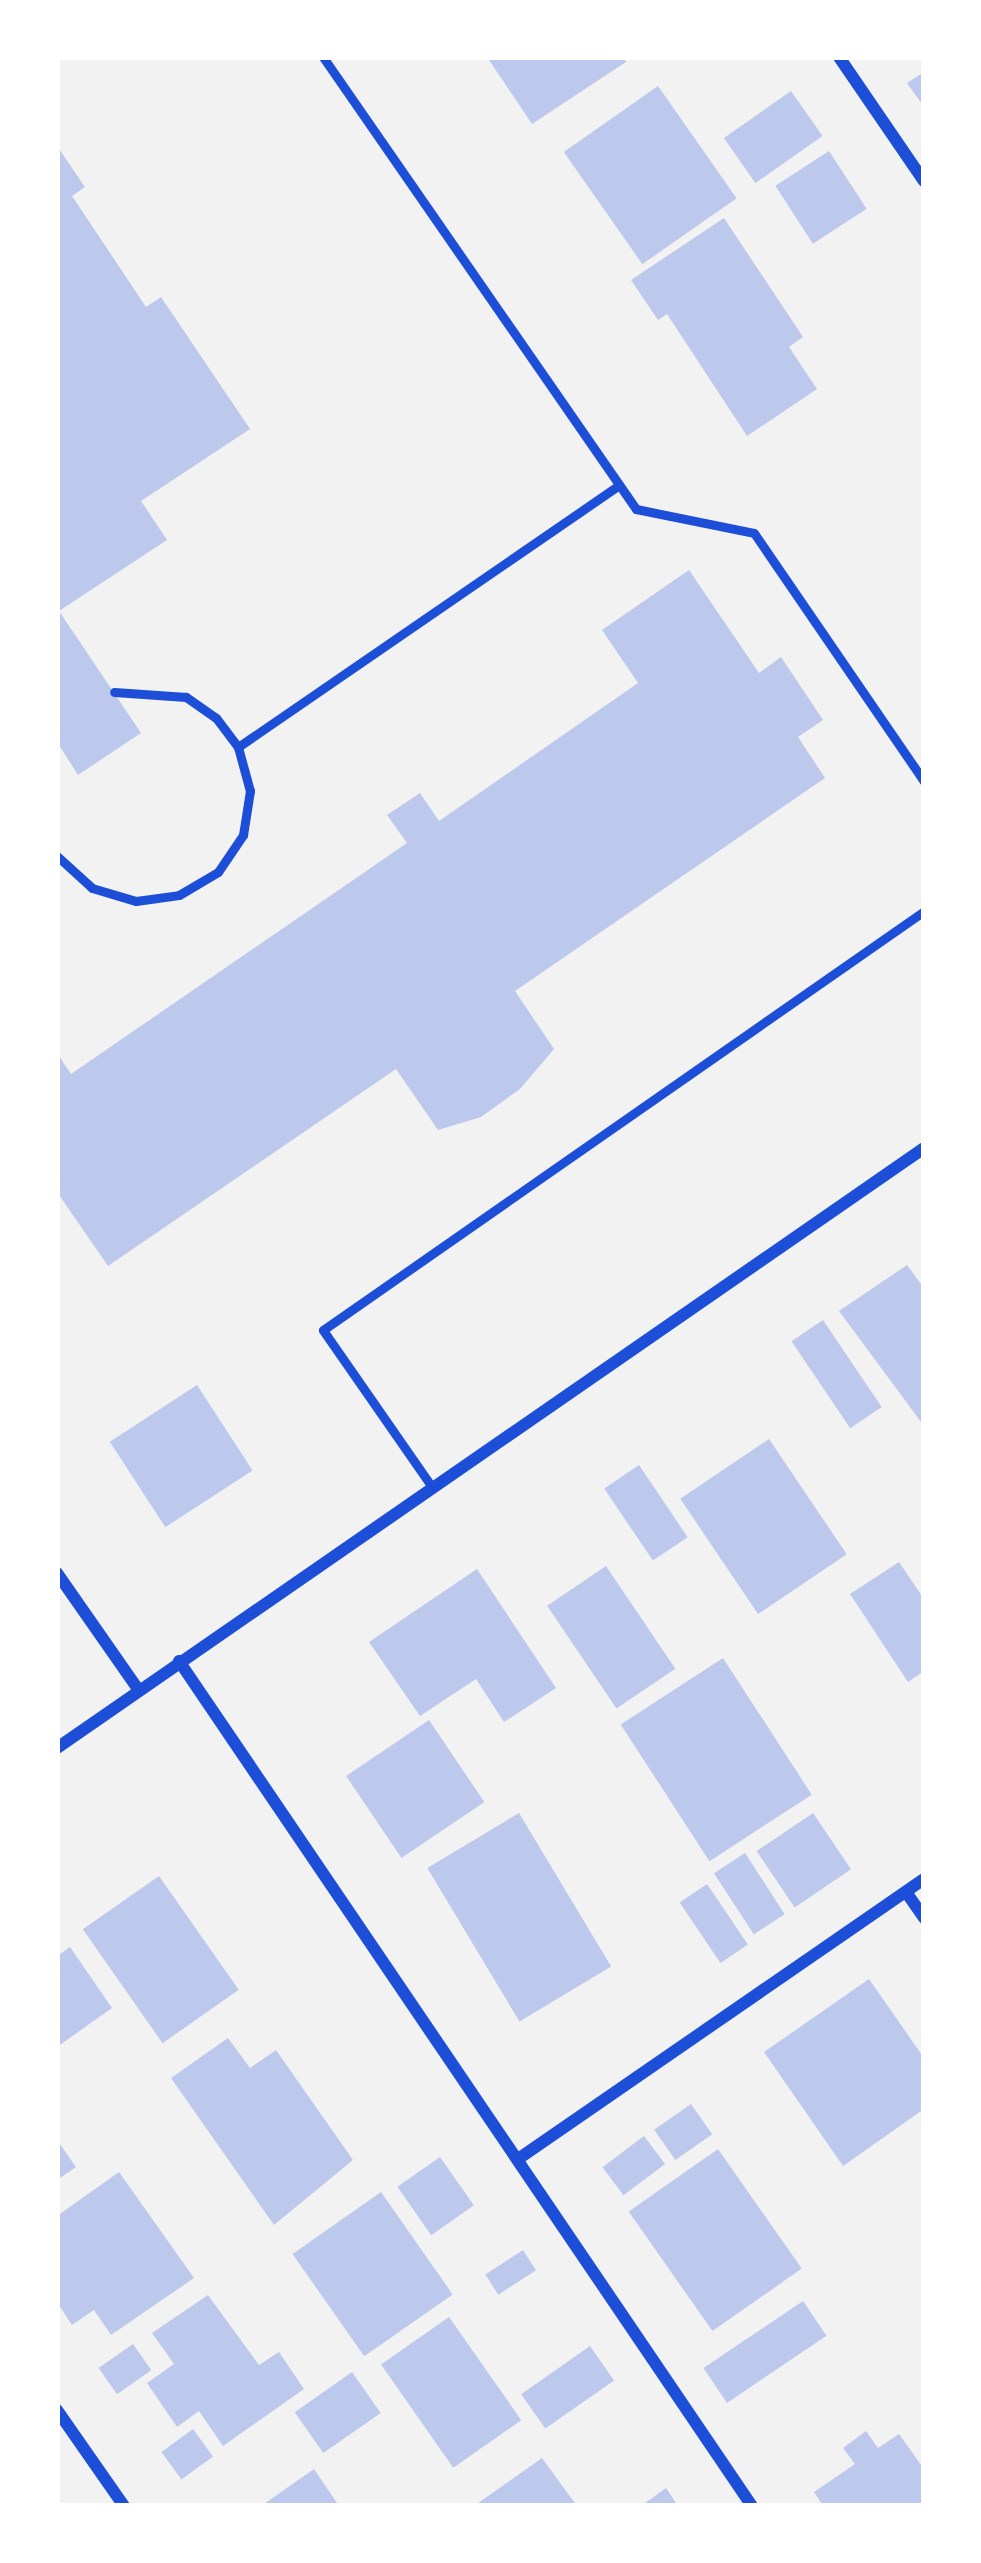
<!DOCTYPE html>
<style>
body{margin:0}
#map{position:relative;width:981px;height:2563px;overflow:hidden;background:#f2f2f2;font-family:Cabin,sans-serif}
div>[style]{position:absolute}
.building>*{inset:0;background:#bdc9ec;transform-origin:0 0}
.service>*{height:9px;margin:-4.5px;padding:0 4.5px;transform-origin:4.5px;border-radius:4.5px;background:#1d4ed8}
.minor>*{height:12px;margin:-6px;padding:0 6px;transform-origin:6px;border-radius:6px;background:#1d4ed8}
span{translate:-50% -50%;white-space:nowrap;text-align:center;line-height:1.15;-webkit-text-stroke:9px #fff;paint-order:stroke}
.frame{position:absolute;inset:0;border:60px solid #fff;pointer-events:none}
</style>
<div id="map">
<div class="building">
<i style="clip-path:polygon(487px 57px,623px 57px,626px 62px,532px 124px)"></i>
<i style="clip-path:polygon(924px 72px,924px 107px,907px 83px)"></i>
<i style="left:658px;top:86px;width:137px;height:115px;rotate:55deg"></i>
<i style="left:791px;top:91px;width:55px;height:82px;rotate:55deg"></i>
<i style="clip-path:polygon(57px 146px,85px 187px,72px 196px,146px 307px,161px 297px,250px 429px,141px 501px,167px 540px,59px 611px,141px 733px,78px 775px,57px 742px)"></i>
<i style="left:829px;top:151px;width:69px;height:64px;rotate:57deg"></i>
<i style="clip-path:polygon(724px 218px,803px 337px,789px 347px,817px 389px,747px 436px,667px 314px,658px 320px,631px 280px)"></i>
<i style="clip-path:polygon(689px 570px,759px 673px,781px 657px,823px 720px,798px 737px,825px 778px,515px 991px,554px 1049px,520px 1089px,481px 1117px,438px 1130px,396px 1069px,108px 1266px,57px 1192px,57px 1053px,71px 1074px,407px 843px,387px 815px,420px 793px,439px 821px,638px 683px,602px 630px)"></i>
<i style="clip-path:polygon(907px 1265px,924px 1288px,924px 1426px,839px 1311px)"></i>
<i style="left:823px;top:1320px;width:105px;height:38px;rotate:56deg"></i>
<i style="left:197px;top:1385px;width:102px;height:104px;rotate:57deg"></i>
<i style="left:769px;top:1439px;width:139px;height:107px;rotate:56deg"></i>
<i style="left:639px;top:1465px;width:87px;height:42px;rotate:56deg"></i>
<i style="clip-path:polygon(899px 1562px,924px 1599px,924px 1671px,908px 1682px,850px 1594px)"></i>
<i style="left:606px;top:1566px;width:124px;height:71px;rotate:56deg"></i>
<i style="clip-path:polygon(477px 1569px,556px 1688px,504px 1722px,476px 1679px,420px 1716px,369px 1642px)"></i>
<i style="left:723px;top:1658px;width:163px;height:122px;rotate:57deg"></i>
<i style="left:429px;top:1720px;width:99px;height:100px;rotate:56deg"></i>
<i style="left:519px;top:1813px;width:179px;height:107px;rotate:59deg"></i>
<i style="left:813px;top:1813px;width:68px;height:68px;rotate:56deg"></i>
<i style="left:745px;top:1853px;width:73px;height:37px;rotate:57deg"></i>
<i style="left:159px;top:1876px;width:139px;height:93px;rotate:55deg"></i>
<i style="left:707px;top:1884px;width:73px;height:33px;rotate:56deg"></i>
<i style="clip-path:polygon(70px 1947px,112px 2008px,57px 2047px,57px 1956px)"></i>
<i style="clip-path:polygon(869px 1979px,924px 2058px,924px 2109px,843px 2166px,764px 2052px)"></i>
<i style="clip-path:polygon(228px 2038px,250px 2068px,276px 2050px,353px 2160px,274px 2225px,171px 2078px)"></i>
<i style="left:691px;top:2104px;width:37px;height:45px;rotate:55deg"></i>
<i style="left:644px;top:2136px;width:35px;height:52px;rotate:53deg"></i>
<i style="clip-path:polygon(57px 2140px,76px 2167px,57px 2180px)"></i>
<i style="left:718px;top:2149px;width:146px;height:109px;rotate:55deg"></i>
<i style="left:440px;top:2157px;width:59px;height:52px;rotate:55deg"></i>
<i style="clip-path:polygon(119px 2172px,194px 2278px,111px 2335px,94px 2310px,72px 2325px,57px 2302px,57px 2216px)"></i>
<i style="left:381px;top:2192px;width:125px;height:108px;rotate:55deg"></i>
<i style="left:523px;top:2250px;width:24px;height:45px;rotate:57deg"></i>
<i style="clip-path:polygon(208px 2295px,259px 2365px,279px 2352px,304px 2389px,223px 2446px,199px 2411px,177px 2427px,147px 2383px,174px 2364px,152px 2333px)"></i>
<i style="left:803px;top:2301px;width:42px;height:120px;rotate:56deg"></i>
<i style="left:449px;top:2317px;width:126px;height:83px;rotate:55deg"></i>
<i style="left:133px;top:2344px;width:32px;height:42px;rotate:55deg"></i>
<i style="left:590px;top:2346px;width:42px;height:84px;rotate:55deg"></i>
<i style="left:352px;top:2372px;width:50px;height:70px;rotate:55deg"></i>
<i style="left:193px;top:2429px;width:34px;height:39px;rotate:54deg"></i>
<i style="clip-path:polygon(866px 2431px,878px 2448px,899px 2434px,924px 2469px,924px 2506px,823px 2506px,814px 2492px,855px 2464px,843px 2448px)"></i>
<i style="clip-path:polygon(542px 2458px,577px 2506px,474px 2506px)"></i>
<i style="clip-path:polygon(314px 2469px,339px 2506px,261px 2506px)"></i>
<i style="clip-path:polygon(666px 2488px,678px 2506px,641px 2506px)"></i>
</div>
<div class="service">
<i style="left:323px;top:57px;width:550px;rotate:55.3deg"></i>
<i style="left:636px;top:509px;width:120px;rotate:11.5deg"></i>
<i style="left:754px;top:533px;width:301px;rotate:55.6deg"></i>
<i style="left:238px;top:747px;width:462px;rotate:-34.5deg"></i>
<i style="left:57px;top:856px;width:47px;rotate:42.4deg"></i>
<i style="left:92px;top:888px;width:46px;rotate:16.5deg"></i>
<i style="left:136px;top:901px;width:43px;rotate:-7.9deg"></i>
<i style="left:179px;top:895px;width:45px;rotate:-30.5deg"></i>
<i style="left:218px;top:872px;width:45px;rotate:-56deg"></i>
<i style="left:243px;top:835px;width:45px;rotate:-81deg"></i>
<i style="left:250px;top:791px;width:46px;rotate:-105.3deg"></i>
<i style="left:238px;top:747px;width:36px;rotate:-127deg"></i>
<i style="left:216px;top:718px;width:37px;rotate:-145deg"></i>
<i style="left:186px;top:697px;width:72px;rotate:-176deg"></i>
<i style="left:432px;top:1487px;width:191px;rotate:-124.8deg"></i>
<i style="left:323px;top:1330px;width:733px;rotate:-34.88deg"></i>
</div>
<div class="minor">
<i style="left:839px;top:57px;width:150px;rotate:55.6deg"></i>
<i style="left:57px;top:1573px;width:141px;rotate:55.1deg"></i>
<i style="left:179px;top:1661px;width:1021px;rotate:55.86deg"></i>
<i style="left:57px;top:1748px;width:1054px;rotate:-34.68deg"></i>
<i style="left:906px;top:1892px;width:32px;rotate:55deg"></i>
<i style="left:521px;top:2157px;width:490px;rotate:-34.6deg"></i>
<i style="left:57px;top:2410px;width:117px;rotate:55.1deg"></i>
</div>
<div class="frame"></div>
</div>
